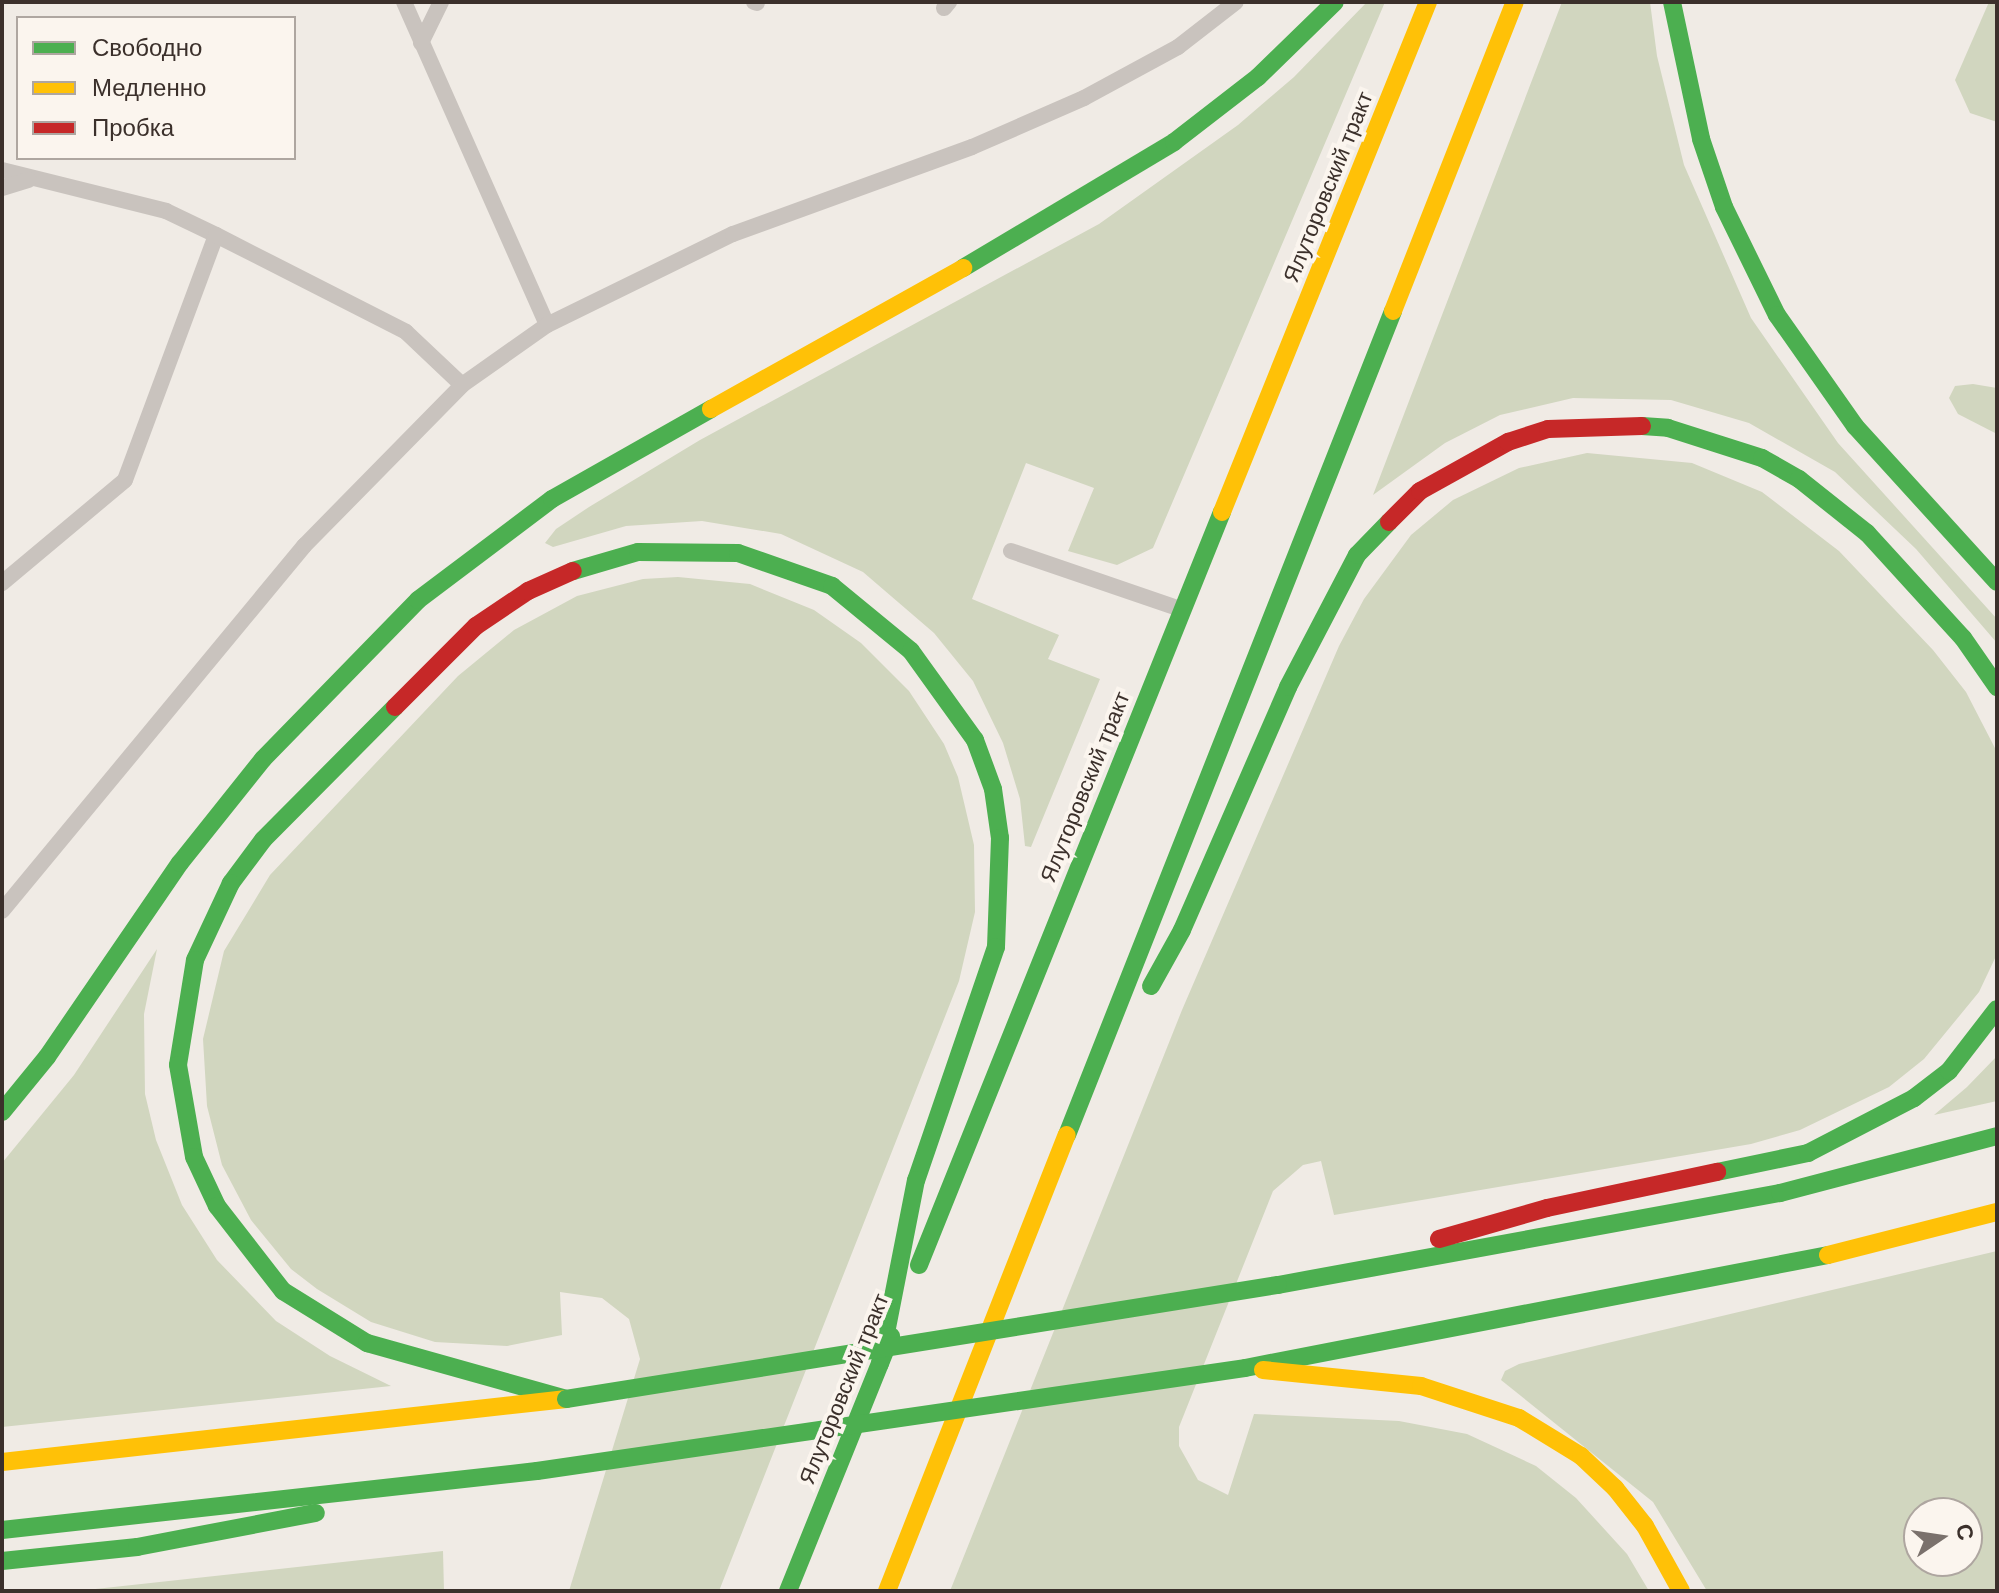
<!DOCTYPE html>
<meta charset="utf-8">
<style>
body{margin:0}
#map{position:relative;width:1999px;height:1593px;overflow:hidden;background:#f0ebe5;font-family:Helvetica,sans-serif}
div>[style]{position:absolute}
.green>*{inset:0;background:#d1d6bf}
.lane>*{height:16px;margin:-8px;padding:0 8px;transform-origin:8px;border-radius:8px;background:#c9c3be}
.fast>*{height:18px;margin:-9px;padding:0 9px;transform-origin:9px;border-radius:9px;background:#4caf50}
.slow>*{height:18px;margin:-9px;padding:0 9px;transform-origin:9px;border-radius:9px;background:#ffc107}
.jam>*{height:18px;margin:-9px;padding:0 9px;transform-origin:9px;border-radius:9px;background:#c62828}
.fast-bridge>*{height:18px;margin:-9px;padding:0 9px;transform-origin:9px;border-radius:9px;background:#4caf50}
span{translate:-50% -50%;white-space:nowrap;text-align:center;line-height:1.15;-webkit-text-stroke:8px #fbf5ee;paint-order:stroke}
.street-label{font-size:22px;color:#3b302b}
.frame{position:absolute;inset:0;border:4px solid #3b302b;pointer-events:none}
.legend{position:absolute;left:16px;top:16px;width:280px;height:144px;box-sizing:border-box;background:#fbf5ee;border:2px solid #aea6a0;margin:0;padding:10px 14px;list-style:none;font-size:24px;color:#3b302b}
.legend li{display:flex;align-items:center;gap:16px;height:40px}
.legend b{width:40px;border:2px solid #aea6a0}
.north{position:absolute;left:1903px;top:1497px;width:80px;height:80px;box-sizing:border-box;background:#fbf5ee;border:2px solid #aea6a0;border-radius:50%;rotate:77deg;font-size:22px;font-weight:700;line-height:32px;text-align:center;color:#3b302b}
.north::after{content:'';display:block;margin:auto;width:28px;height:36px;background:#7a716c;clip-path:polygon(50% 0,100% 100%,50% 72%,0 100%)}
</style>
<div id="map">
<div class="green">
<i style="clip-path:polygon(1367px 2px,1385px 2px,1153px 548px,1117px 565px,1068px 551px,1094px 488px,1026px 463px,972px 599px,1059px 635px,1048px 659px,1100px 679px,1031px 847px,1025px 846px,1020px 799px,1003px 743px,973px 681px,934px 633px,863px 572px,781px 534px,702px 521px,626px 526px,553px 547px,545px 543px,556px 529px,589px 507px,700px 440px,1099px 224px,1238px 125px,1294px 77px)"></i>
<i style="clip-path:polygon(1562px 2px,1650px 2px,1657px 56px,1684px 165px,1751px 318px,1838px 443px,1997px 619px,1997px 643px,1916px 549px,1835px 472px,1749px 423px,1671px 400px,1573px 398px,1500px 415px,1445px 443px,1373px 495px)"></i>
<i style="clip-path:polygon(1989px 2px,1997px 2px,1997px 122px,1970px 113px,1955px 80px)"></i>
<i style="clip-path:polygon(1973px 384px,1997px 388px,1997px 434px,1958px 414px,1949px 398px,1955px 386px)"></i>
<i style="clip-path:polygon(1587px 453px,1692px 463px,1762px 492px,1839px 551px,1933px 650px,1966px 692px,1997px 752px,1997px 954px,1979px 992px,1924px 1059px,1889px 1087px,1800px 1130px,1751px 1144px,1334px 1215px,1321px 1161px,1303px 1165px,1273px 1191px,1179px 1427px,1179px 1446px,1198px 1480px,1228px 1495px,1254px 1414px,1399px 1421px,1467px 1434px,1536px 1466px,1576px 1498px,1627px 1554px,1649px 1591px,950px 1591px,1182px 1010px,1339px 646px,1364px 599px,1411px 535px,1453px 500px,1519px 468px)"></i>
<i style="clip-path:polygon(678px 577px,750px 584px,814px 610px,861px 643px,909px 691px,944px 744px,958px 777px,974px 845px,975px 912px,959px 981px,719px 1591px,569px 1591px,640px 1359px,629px 1319px,602px 1298px,560px 1292px,562px 1335px,507px 1346px,435px 1342px,371px 1322px,317px 1289px,291px 1269px,251px 1220px,222px 1165px,207px 1106px,203px 1039px,224px 951px,270px 875px,458px 676px,514px 630px,577px 596px,643px 579px)"></i>
<i style="clip-path:polygon(157px 949px,144px 1014px,145px 1094px,156px 1140px,182px 1205px,217px 1260px,276px 1321px,330px 1356px,391px 1386px,2px 1427px,2px 1163px,74px 1075px)"></i>
<i style="clip-path:polygon(1997px 1056px,1997px 1101px,1934px 1115px,1967px 1087px)"></i>
<i style="clip-path:polygon(evenodd,1997px 1251px,1997px 1591px,1707px 1591px,1653px 1502px,1501px 1380px,1505px 1371px,1519px 1364px,1997px 1251px,1919px 1513px,1967px 1513px,1967px 1561px,1919px 1561px,1919px 1513px)"></i>
<i style="clip-path:polygon(443px 1551px,444px 1591px,77px 1591px)"></i>
</div>
<div class="lane">
<i style="left:404px;top:2px;width:353px;rotate:66.1deg"></i>
<i style="left:754px;top:2px;width:3px;rotate:18deg"></i>
<i style="left:944px;top:8px;width:8px;rotate:-50deg"></i>
<i style="left:421px;top:43px;width:46px;rotate:-64deg"></i>
<i style="left:2px;top:170px;width:169px;rotate:14deg"></i>
<i style="left:166px;top:211px;width:55px;rotate:25.6deg"></i>
<i style="left:2px;top:188px;width:28px;rotate:-17deg"></i>
<i style="left:1011px;top:551px;width:179px;rotate:18.9deg"></i>
<i style="left:2px;top:583px;width:160px;rotate:-39.9deg"></i>
<i style="left:125px;top:480px;width:261px;rotate:-69.6deg"></i>
<i style="left:216px;top:235px;width:213px;rotate:27deg"></i>
<i style="left:406px;top:332px;width:77px;rotate:43.4deg"></i>
<i style="left:462px;top:385px;width:104px;rotate:-35.2deg"></i>
<i style="left:547px;top:325px;width:207px;rotate:-26.1deg"></i>
<i style="left:733px;top:234px;width:254px;rotate:-20deg"></i>
<i style="left:972px;top:147px;width:122px;rotate:-23.6deg"></i>
<i style="left:1084px;top:98px;width:107px;rotate:-28.5deg"></i>
<i style="left:1178px;top:47px;width:73px;rotate:-37.8deg"></i>
<i style="left:2px;top:911px;width:474px;rotate:-50.4deg"></i>
<i style="left:304px;top:546px;width:226px;rotate:-45.5deg"></i>
</div>
<div class="fast">
<i style="left:1672px;top:2px;width:140px;rotate:78deg"></i>
<i style="left:1701px;top:139px;width:72px;rotate:71.3deg"></i>
<i style="left:1724px;top:207px;width:120px;rotate:63.9deg"></i>
<i style="left:1777px;top:315px;width:136px;rotate:54.9deg"></i>
<i style="left:1855px;top:426px;width:211px;rotate:47.7deg"></i>
<i style="left:963px;top:268px;width:246px;rotate:-30.8deg"></i>
<i style="left:1174px;top:142px;width:106px;rotate:-37.7deg"></i>
<i style="left:1258px;top:77px;width:107px;rotate:-44.2deg"></i>
<i style="left:1642px;top:426px;width:26px;rotate:4deg"></i>
<i style="left:1668px;top:428px;width:99px;rotate:17.7deg"></i>
<i style="left:1762px;top:458px;width:43px;rotate:29.6deg"></i>
<i style="left:1799px;top:479px;width:87px;rotate:38.5deg"></i>
<i style="left:1867px;top:533px;width:142px;rotate:47.6deg"></i>
<i style="left:1963px;top:638px;width:60px;rotate:55.2deg"></i>
<i style="left:573px;top:571px;width:68px;rotate:-16.3deg"></i>
<i style="left:638px;top:552px;width:100px;rotate:0.6deg"></i>
<i style="left:738px;top:553px;width:100px;rotate:19.3deg"></i>
<i style="left:832px;top:586px;width:102px;rotate:39.4deg"></i>
<i style="left:911px;top:651px;width:110px;rotate:54.3deg"></i>
<i style="left:975px;top:740px;width:52px;rotate:69.8deg"></i>
<i style="left:993px;top:789px;width:49px;rotate:81.9deg"></i>
<i style="left:1000px;top:838px;width:109px;rotate:92.1deg"></i>
<i style="left:996px;top:947px;width:246px;rotate:108.9deg"></i>
<i style="left:916px;top:1180px;width:187px;rotate:101.1deg"></i>
<i style="left:395px;top:707px;width:187px;rotate:134.8deg"></i>
<i style="left:263px;top:840px;width:54px;rotate:126.7deg"></i>
<i style="left:231px;top:883px;width:85px;rotate:115.1deg"></i>
<i style="left:195px;top:960px;width:106px;rotate:99.2deg"></i>
<i style="left:178px;top:1065px;width:93px;rotate:80.1deg"></i>
<i style="left:194px;top:1157px;width:54px;rotate:64.9deg"></i>
<i style="left:217px;top:1206px;width:108px;rotate:52.2deg"></i>
<i style="left:283px;top:1291px;width:99px;rotate:31.8deg"></i>
<i style="left:367px;top:1343px;width:207px;rotate:15.7deg"></i>
<i style="left:1151px;top:986px;width:64px;rotate:-61deg"></i>
<i style="left:1182px;top:930px;width:265px;rotate:-66.4deg"></i>
<i style="left:1288px;top:687px;width:149px;rotate:-62.4deg"></i>
<i style="left:1357px;top:555px;width:46px;rotate:-45.9deg"></i>
<i style="left:2px;top:1112px;width:71px;rotate:-50.7deg"></i>
<i style="left:47px;top:1057px;width:235px;rotate:-55.6deg"></i>
<i style="left:180px;top:863px;width:133px;rotate:-51.4deg"></i>
<i style="left:263px;top:759px;width:222px;rotate:-45.7deg"></i>
<i style="left:418px;top:600px;width:168px;rotate:-37deg"></i>
<i style="left:552px;top:499px;width:183px;rotate:-29.5deg"></i>
<i style="left:1067px;top:1135px;width:886px;rotate:-68.41deg"></i>
<i style="left:1717px;top:1172px;width:93px;rotate:-11.8deg"></i>
<i style="left:1808px;top:1153px;width:119px;rotate:-27.4deg"></i>
<i style="left:1914px;top:1098px;width:44px;rotate:-37.6deg"></i>
<i style="left:1949px;top:1071px;width:78px;rotate:-52.3deg"></i>
<i style="left:919px;top:1265px;width:812px;rotate:-68.08deg"></i>
<i style="left:1278px;top:1285px;width:510px;rotate:-10.39deg"></i>
<i style="left:1780px;top:1193px;width:224px;rotate:-14.7deg"></i>
<i style="left:1245px;top:1368px;width:594px;rotate:-10.97deg"></i>
<i style="left:2px;top:1530px;width:538px;rotate:-6.29deg"></i>
<i style="left:2px;top:1561px;width:136px;rotate:-5.9deg"></i>
<i style="left:137px;top:1547px;width:182px;rotate:-10.8deg"></i>
<i style="left:788px;top:1591px;width:275px;rotate:-68deg"></i>
</div>
<div class="slow">
<i style="left:1393px;top:311px;width:332px;rotate:-68.5deg"></i>
<i style="left:711px;top:409px;width:289px;rotate:-29.2deg"></i>
<i style="left:1222px;top:512px;width:550px;rotate:-68.01deg"></i>
<i style="left:1828px;top:1255px;width:174px;rotate:-14.3deg"></i>
<i style="left:1263px;top:1370px;width:159px;rotate:5.8deg"></i>
<i style="left:1421px;top:1386px;width:103px;rotate:18.1deg"></i>
<i style="left:1519px;top:1418px;width:73px;rotate:31.5deg"></i>
<i style="left:1581px;top:1456px;width:47px;rotate:43.3deg"></i>
<i style="left:1615px;top:1488px;width:48px;rotate:51.7deg"></i>
<i style="left:1645px;top:1526px;width:74px;rotate:61deg"></i>
<i style="left:2px;top:1462px;width:568px;rotate:-6.37deg"></i>
<i style="left:887px;top:1591px;width:490px;rotate:-68.5deg"></i>
</div>
<div class="jam">
<i style="left:1389px;top:522px;width:44px;rotate:-45deg"></i>
<i style="left:1420px;top:491px;width:101px;rotate:-29.1deg"></i>
<i style="left:1508px;top:442px;width:42px;rotate:-18deg"></i>
<i style="left:1548px;top:429px;width:94px;rotate:-1.8deg"></i>
<i style="left:395px;top:707px;width:115px;rotate:-45deg"></i>
<i style="left:476px;top:626px;width:63px;rotate:-33.9deg"></i>
<i style="left:528px;top:591px;width:49px;rotate:-24deg"></i>
<i style="left:1439px;top:1239px;width:112px;rotate:-16deg"></i>
<i style="left:1547px;top:1208px;width:174px;rotate:-12deg"></i>
</div>
<div class="fast-bridge">
<i style="left:566px;top:1399px;width:721px;rotate:-9.1deg"></i>
<i style="left:537px;top:1471px;width:715px;rotate:-8.28deg"></i>
</div>
<div class="street-label">
<span style="left:1328px;top:187px;rotate:-68deg">Ялуторовский тракт</span>
<span style="left:1085px;top:787px;rotate:-68deg">Ялуторовский тракт</span>
<span style="left:844px;top:1389px;rotate:-68deg">Ялуторовский тракт</span>
</div>
<div class="frame"></div>
<ul class="legend">
<li><b style="height:10px;background:#4caf50"></b>Свободно</li>
<li><b style="height:10px;background:#ffc107"></b>Медленно</li>
<li><b style="height:10px;background:#c62828"></b>Пробка</li>
</ul>
<div class="north">С</div>
</div>
